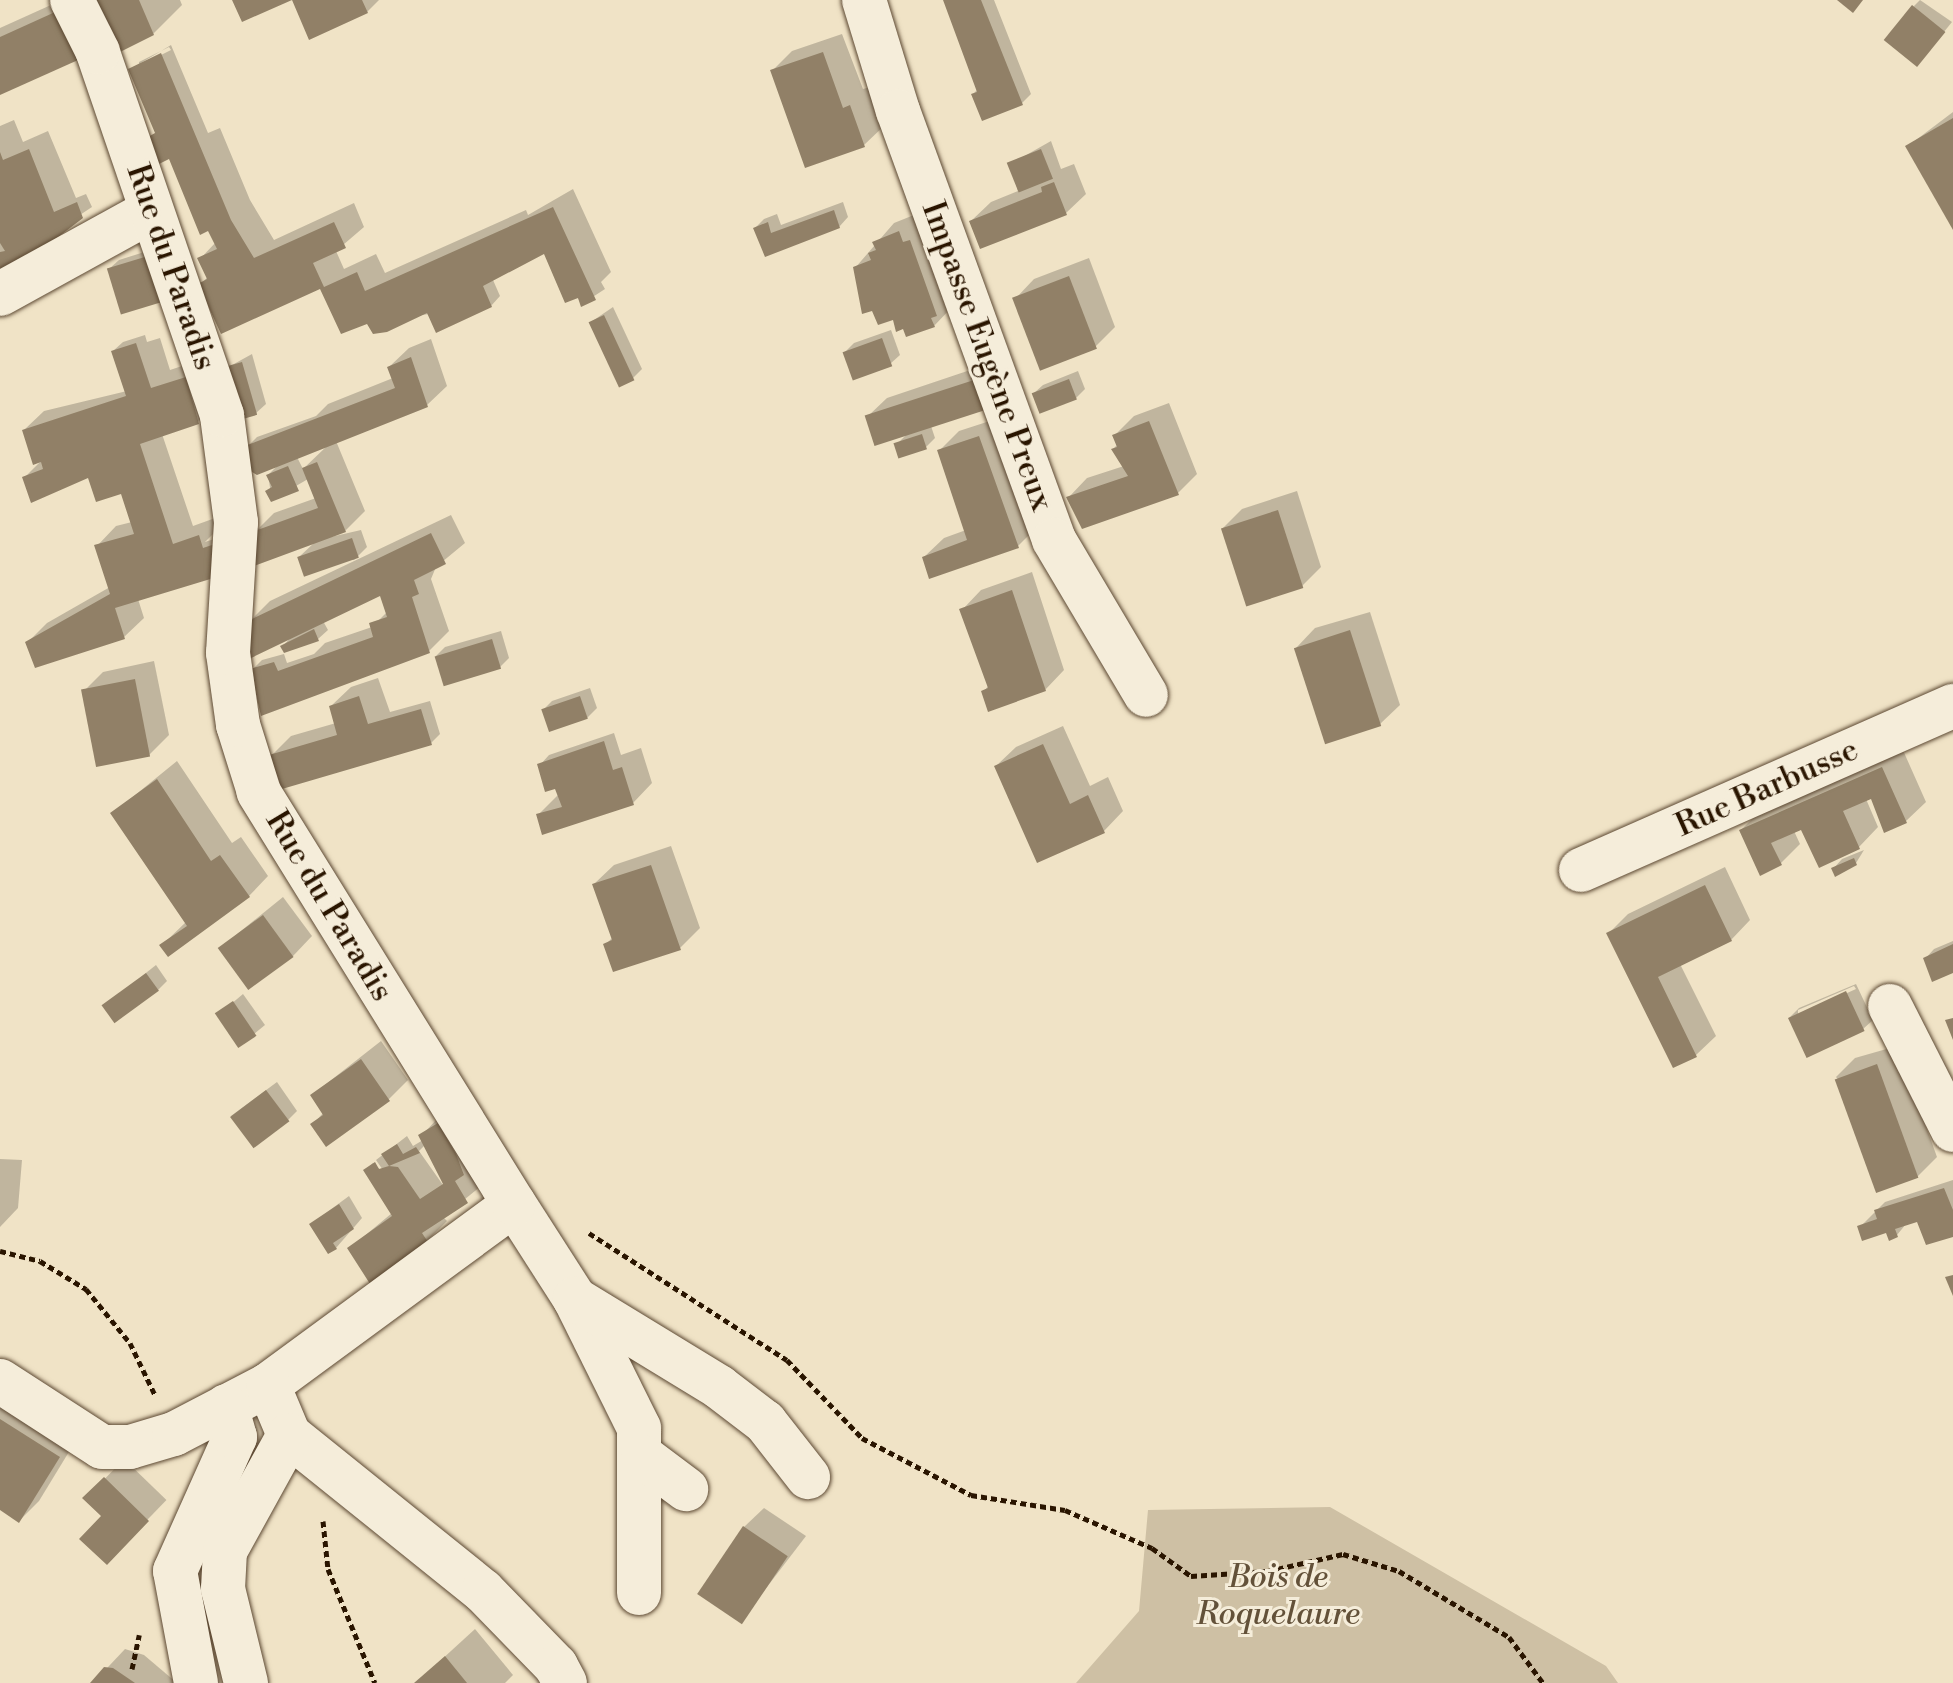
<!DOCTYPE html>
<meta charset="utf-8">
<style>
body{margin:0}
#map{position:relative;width:1953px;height:1683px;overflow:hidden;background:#f0e3c6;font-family:"Libre Bodoni",serif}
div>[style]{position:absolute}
.green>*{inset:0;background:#cec0a4}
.shadow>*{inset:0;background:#0003;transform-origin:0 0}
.building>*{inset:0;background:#918067;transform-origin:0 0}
.path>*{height:5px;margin-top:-2.5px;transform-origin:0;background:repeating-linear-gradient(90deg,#2a1500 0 6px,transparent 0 10px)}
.roads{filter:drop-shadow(0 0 2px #5c4832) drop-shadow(0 0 2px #5c4832)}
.minor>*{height:44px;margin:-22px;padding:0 22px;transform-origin:22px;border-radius:22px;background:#f5edda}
span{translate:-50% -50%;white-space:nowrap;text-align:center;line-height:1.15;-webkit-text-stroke:6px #f5edda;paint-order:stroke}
.street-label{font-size:32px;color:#2a1500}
.park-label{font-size:32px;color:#635139;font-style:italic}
</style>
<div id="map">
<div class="green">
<i style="clip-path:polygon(1330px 1507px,1606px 1666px,1618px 1683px,1076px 1683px,1139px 1611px,1148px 1510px)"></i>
</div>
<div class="shadow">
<i style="clip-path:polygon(62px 0,89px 0,0 93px,0 28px)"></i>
<i style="clip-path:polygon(94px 0,180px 0,182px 5px,153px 34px)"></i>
<i style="clip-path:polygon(294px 0,379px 0,367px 12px)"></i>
<i style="clip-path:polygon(945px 0,994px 0,1031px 94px,1022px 103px,973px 94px,978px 89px)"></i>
<i style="clip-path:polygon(1920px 0,1952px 22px,1926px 54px,1914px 6px)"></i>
<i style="clip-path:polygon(842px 34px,863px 89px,870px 87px,884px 126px,864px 145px,772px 71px,792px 51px)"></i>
<i style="clip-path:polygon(evenodd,171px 45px,208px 133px,220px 128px,250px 200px,274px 240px,354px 203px,364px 227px,336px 251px,344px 269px,376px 254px,385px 273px,526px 210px,528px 215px,573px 189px,611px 272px,601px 282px,605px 289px,582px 304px,545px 252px,493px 280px,500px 296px,491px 306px,368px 322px,321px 287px,200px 284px,208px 277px,200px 259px,216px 242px,157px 132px,131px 69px,171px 45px,169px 47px,171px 50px,139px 66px,139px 62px,169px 47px)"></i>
<i style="clip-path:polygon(1953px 112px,1953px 226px,1908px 146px)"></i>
<i style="clip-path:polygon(14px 120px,23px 142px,48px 131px,76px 198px,86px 194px,92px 207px,0 268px,0 126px)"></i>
<i style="clip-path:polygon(1051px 141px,1061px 169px,1074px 164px,1086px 194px,1066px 213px,981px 246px,971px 221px,991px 202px,1018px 191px,1010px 164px)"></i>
<i style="clip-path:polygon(843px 202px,848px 217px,839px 227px,766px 254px,755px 228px,764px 219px,777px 214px,781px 225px)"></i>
<i style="clip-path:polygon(919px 213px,953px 306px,934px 326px,904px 326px,873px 308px,863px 311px,855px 268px,894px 223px)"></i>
<i style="clip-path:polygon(157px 248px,171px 291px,109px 269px,119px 260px)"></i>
<i style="clip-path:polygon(1089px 258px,1115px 327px,1095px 347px,1015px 299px,1034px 279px)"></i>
<i style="clip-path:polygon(613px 307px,642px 369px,633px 378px,591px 322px)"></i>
<i style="clip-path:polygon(891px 330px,900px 355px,890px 364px,844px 353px,854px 343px)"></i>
<i style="clip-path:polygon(145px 335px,147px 342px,160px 338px,170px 370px,206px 358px,218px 402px,198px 422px,162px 434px,193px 526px,218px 517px,221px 526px,205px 542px,226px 535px,138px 599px,144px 618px,124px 637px,36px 665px,28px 642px,47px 623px,110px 587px,97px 546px,116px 526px,132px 522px,122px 492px,89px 477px,24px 478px,42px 460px,24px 430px,44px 411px,127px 391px,113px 351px,123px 342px)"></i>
<i style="clip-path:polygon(evenodd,431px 339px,447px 386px,427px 405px,336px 441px,365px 511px,345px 531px,322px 539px,361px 530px,367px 547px,354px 560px,299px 557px,315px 542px,254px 533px,274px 513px,316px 498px,308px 479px,272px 500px,268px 475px,280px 463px,247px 447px,257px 437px,316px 416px,328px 404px,393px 378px,389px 367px,409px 348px,431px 339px,328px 445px,303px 469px,297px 457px,328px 445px)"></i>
<i style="clip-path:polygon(252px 354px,266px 404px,256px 413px,223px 370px)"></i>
<i style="clip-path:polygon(994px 362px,931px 426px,935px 438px,926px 447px,896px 445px,907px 434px,867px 417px,887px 398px)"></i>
<i style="clip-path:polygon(1078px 371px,1085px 389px,1076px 398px,1033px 394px,1043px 385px)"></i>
<i style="clip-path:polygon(1169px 403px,1197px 474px,1178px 493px,1068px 498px,1087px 478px,1124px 466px,1113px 449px,1118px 444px,1114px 436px,1134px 416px)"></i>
<i style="clip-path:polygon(999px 418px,1037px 527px,1017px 547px,924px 557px,944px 538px,966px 530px,939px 451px,959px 431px)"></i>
<i style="clip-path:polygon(1297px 491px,1321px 567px,1302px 586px,1223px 528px,1242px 509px)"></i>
<i style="clip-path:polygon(451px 515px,465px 543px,436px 567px,431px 579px,449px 631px,429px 651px,314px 692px,252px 670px,262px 660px,284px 654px,287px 663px,314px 654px,325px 643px,372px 627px,387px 612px,381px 594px,323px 621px,328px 630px,318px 639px,283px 646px,292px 636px,250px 621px,270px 601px)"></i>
<i style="clip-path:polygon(1032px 572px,1064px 670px,1045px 690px,984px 691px,989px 685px,962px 610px,981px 590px)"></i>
<i style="clip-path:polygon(1370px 612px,1400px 705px,1380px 724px,1296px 648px,1315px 628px)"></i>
<i style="clip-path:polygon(501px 631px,509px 658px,499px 668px,436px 656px,445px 647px)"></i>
<i style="clip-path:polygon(154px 661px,169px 735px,149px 755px,83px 692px,103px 672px)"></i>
<i style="clip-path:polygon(378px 678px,390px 712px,430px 701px,440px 734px,431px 743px,271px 756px,291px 736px,336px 723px,331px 706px,351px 687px)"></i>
<i style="clip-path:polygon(590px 688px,597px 708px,587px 718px,543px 710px,552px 701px)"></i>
<i style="clip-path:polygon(1063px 726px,1090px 786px,1108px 777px,1123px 811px,1104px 831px,996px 766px,1016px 747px)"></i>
<i style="clip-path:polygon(614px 733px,621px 755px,641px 748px,652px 783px,633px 803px,538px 815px,559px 794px,540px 765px,549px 755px)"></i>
<i style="clip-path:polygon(1902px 748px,1926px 802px,1906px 821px,1872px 797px,1866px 799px,1878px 827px,1859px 847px,1802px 828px,1794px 831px,1800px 844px,1780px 864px,1741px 830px,1761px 810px)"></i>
<i style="clip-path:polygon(177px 761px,232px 843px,241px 837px,268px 876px,249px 896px,162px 945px,186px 922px,113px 813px)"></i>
<i style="clip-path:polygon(671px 846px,700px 928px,680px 948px,606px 944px,613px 937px,594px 884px,614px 865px)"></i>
<i style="clip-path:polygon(1864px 850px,1856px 863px,1833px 869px,1842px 859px)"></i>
<i style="clip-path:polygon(1725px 867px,1750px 920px,1731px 940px,1680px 964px,1716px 1036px,1696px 1055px,1674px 1066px,1609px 933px,1628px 914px)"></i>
<i style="clip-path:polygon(283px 897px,312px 936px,293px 956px,220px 948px)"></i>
<i style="clip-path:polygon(1953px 941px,1953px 971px,1925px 959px,1934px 949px)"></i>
<i style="clip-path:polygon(156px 965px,167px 981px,158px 990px,104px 1006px)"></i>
<i style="clip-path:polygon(evenodd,1856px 984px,1873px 1020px,1863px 1029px,1789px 1018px,1799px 1008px,1856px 984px,1854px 986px,1856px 989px,1798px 1015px,1798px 1010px,1854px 986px)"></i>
<i style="clip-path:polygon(243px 994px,265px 1025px,239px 1046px,218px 1015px)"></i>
<i style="clip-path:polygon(381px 1041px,408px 1080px,389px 1099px,313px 1124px,324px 1112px,312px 1095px)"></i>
<i style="clip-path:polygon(1897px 1046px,1937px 1157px,1917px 1177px,1836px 1077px,1855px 1058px)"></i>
<i style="clip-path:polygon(277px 1082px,297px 1111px,288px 1120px,231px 1116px)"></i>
<i style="clip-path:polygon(evenodd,440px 1116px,486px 1182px,443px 1217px,447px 1221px,427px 1241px,350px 1248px,392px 1213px,365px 1170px,373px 1163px,387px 1176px,376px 1160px,407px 1136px,413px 1146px,423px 1140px,421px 1136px,440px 1116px,425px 1145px,445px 1184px,443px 1185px,419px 1151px,425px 1145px)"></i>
<i style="clip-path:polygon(0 1159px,22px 1160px,18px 1208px,0 1227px)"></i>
<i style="clip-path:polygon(1953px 1180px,1953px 1235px,1918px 1219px,1906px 1224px,1897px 1235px,1860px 1227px,1885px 1202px)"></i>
<i style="clip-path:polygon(349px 1196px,362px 1218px,336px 1248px,311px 1224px)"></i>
<i style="clip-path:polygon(0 1384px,78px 1437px,39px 1501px,19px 1521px,0 1508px)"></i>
<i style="left:124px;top:1459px;width:59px;height:55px;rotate:44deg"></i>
<i style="clip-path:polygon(764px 1508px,806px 1536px,741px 1621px,744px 1527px)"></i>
<i style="clip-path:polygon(475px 1629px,513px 1675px,505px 1683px,416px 1683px)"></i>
<i style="clip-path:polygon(125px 1649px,144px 1655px,177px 1683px,93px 1683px)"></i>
</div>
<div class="building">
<i style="clip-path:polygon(92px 0,139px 0,154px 35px,118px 53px)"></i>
<i style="clip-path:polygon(232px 0,362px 0,368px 13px,309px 40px,292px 0,242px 22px)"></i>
<i style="clip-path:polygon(943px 0,981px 0,1023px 105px,982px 121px,971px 94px,977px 92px)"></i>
<i style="clip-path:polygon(1837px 0,1863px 0,1853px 13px)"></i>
<i style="left:1912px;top:5px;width:43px;height:45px;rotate:39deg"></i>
<i style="clip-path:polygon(64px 8px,87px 56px,0 95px,0 37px)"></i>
<i style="clip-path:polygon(823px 52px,843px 108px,850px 105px,865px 147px,805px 168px,770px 70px)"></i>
<i style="clip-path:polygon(161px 53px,231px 220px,254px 258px,334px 222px,346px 248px,313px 263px,324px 287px,357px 272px,365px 291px,553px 207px,596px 300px,581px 307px,578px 298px,565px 303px,544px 254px,483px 286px,492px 307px,436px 333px,427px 313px,387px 332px,373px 334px,367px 324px,341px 334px,320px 289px,221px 334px,198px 284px,207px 279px,197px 258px,217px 249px,208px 231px,200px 235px,169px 159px,157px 165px,148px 137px,155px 133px,128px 69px)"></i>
<i style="clip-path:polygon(1953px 118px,1953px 230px,1905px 146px)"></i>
<i style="clip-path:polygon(29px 149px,54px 212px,77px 202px,83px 218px,28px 260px,0 270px,0 252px,5px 251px,0 243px,0 152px,3px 160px)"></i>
<i style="left:1041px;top:149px;width:32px;height:37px;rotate:68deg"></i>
<i style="clip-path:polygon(1054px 182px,1067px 215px,980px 249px,969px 221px,1042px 192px,1041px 187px)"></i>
<i style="clip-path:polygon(834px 210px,840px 228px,765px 257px,753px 228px,768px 222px,771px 233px)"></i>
<i style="clip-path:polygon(899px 231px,903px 242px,910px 240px,937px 316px,931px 318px,935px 327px,906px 337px,903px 329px,896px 332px,893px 320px,878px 325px,872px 311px,862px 314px,853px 267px,871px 260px,868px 253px,876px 250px,872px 242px)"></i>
<i style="left:148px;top:256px;width:48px;height:43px;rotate:73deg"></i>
<i style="left:1069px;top:276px;width:78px;height:61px;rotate:69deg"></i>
<i style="left:604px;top:315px;width:72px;height:17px;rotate:65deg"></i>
<i style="left:882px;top:338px;width:30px;height:42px;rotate:70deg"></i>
<i style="clip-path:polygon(136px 343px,151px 388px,186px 377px,199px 424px,140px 444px,173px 544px,199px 535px,203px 548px,218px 543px,217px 577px,115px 608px,125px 639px,35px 668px,25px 642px,110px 594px,94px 545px,134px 534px,121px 494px,96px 502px,88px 478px,31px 503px,22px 477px,43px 469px,41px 462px,33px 465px,22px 430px,126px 396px,111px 351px)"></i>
<i style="clip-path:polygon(411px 357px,428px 407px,257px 475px,249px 470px,245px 446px,395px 388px,387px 367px)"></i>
<i style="left:242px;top:362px;width:55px;height:23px;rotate:74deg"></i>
<i style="left:1069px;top:379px;width:22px;height:40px;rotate:69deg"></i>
<i style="left:974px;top:380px;width:32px;height:115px;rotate:72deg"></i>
<i style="clip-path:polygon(1149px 421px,1179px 495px,1082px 529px,1066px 497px,1128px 476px,1111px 449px,1117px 447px,1112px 435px)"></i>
<i style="left:922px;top:434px;width:16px;height:30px;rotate:72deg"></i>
<i style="clip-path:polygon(979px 436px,1019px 548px,929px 579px,922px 557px,967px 540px,937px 450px)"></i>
<i style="clip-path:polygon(317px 462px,346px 532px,251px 567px,252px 532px,318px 508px,302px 468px)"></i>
<i style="clip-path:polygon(288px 466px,299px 491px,271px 502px,265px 491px,272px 487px,266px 475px)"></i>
<i style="left:1278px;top:510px;width:82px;height:60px;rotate:72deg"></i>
<i style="clip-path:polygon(431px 533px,446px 564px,414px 580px,419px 594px,412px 597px,430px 653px,261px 716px,250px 669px,274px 662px,278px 671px,373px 637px,369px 623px,387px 617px,380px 596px,249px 659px,248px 621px)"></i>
<i style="left:352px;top:538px;width:21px;height:58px;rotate:71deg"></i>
<i style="clip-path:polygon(1012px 590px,1046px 691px,988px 712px,981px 691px,988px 688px,959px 609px)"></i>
<i style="clip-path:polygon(314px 629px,319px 641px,284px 653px,280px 646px)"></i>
<i style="left:1350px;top:630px;width:101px;height:59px;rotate:72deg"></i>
<i style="left:492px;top:639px;width:31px;height:60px;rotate:73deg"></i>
<i style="left:135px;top:679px;width:79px;height:55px;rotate:79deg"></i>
<i style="clip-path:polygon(359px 696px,368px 724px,421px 709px,432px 745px,282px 789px,269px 755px,337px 735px,329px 706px)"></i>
<i style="left:580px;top:696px;width:24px;height:41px;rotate:71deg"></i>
<i style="clip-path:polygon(604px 741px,613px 770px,622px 767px,634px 805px,542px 835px,536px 814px,562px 807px,555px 789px,545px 792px,537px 764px)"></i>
<i style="clip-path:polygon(1043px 744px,1070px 804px,1088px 795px,1105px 833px,1037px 863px,994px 766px)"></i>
<i style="clip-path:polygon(1882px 767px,1907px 823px,1884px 833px,1871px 799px,1843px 811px,1860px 849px,1819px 868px,1801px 830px,1771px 843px,1782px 865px,1760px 876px,1739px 830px)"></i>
<i style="clip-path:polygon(157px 779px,211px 861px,220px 855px,250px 897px,168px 957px,159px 945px,187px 926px,110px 813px)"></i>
<i style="clip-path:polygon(1854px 858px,1857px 865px,1835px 877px,1831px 868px)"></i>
<i style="clip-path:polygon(651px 865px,681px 950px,613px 972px,603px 944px,612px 940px,592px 884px)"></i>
<i style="clip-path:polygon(1705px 885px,1732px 941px,1658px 977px,1697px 1057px,1673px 1068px,1606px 933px)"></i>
<i style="left:263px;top:915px;width:52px;height:56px;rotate:54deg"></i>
<i style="clip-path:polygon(1953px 944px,1953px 973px,1932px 982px,1923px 958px)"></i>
<i style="left:146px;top:973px;width:22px;height:55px;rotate:54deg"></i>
<i style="left:1846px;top:991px;width:44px;height:64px;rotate:65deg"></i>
<i style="left:233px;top:1001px;width:42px;height:22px;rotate:56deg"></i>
<i style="clip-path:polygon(1953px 1018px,1953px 1040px,1945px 1020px)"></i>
<i style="clip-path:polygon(361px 1059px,390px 1101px,326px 1147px,310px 1124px,323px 1115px,310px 1095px)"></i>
<i style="left:1877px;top:1064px;width:121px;height:45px;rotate:70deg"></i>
<i style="left:266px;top:1090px;width:39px;height:45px;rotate:53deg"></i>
<i style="clip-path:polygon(438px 1123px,456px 1154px,464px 1175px,455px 1181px,468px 1203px,422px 1233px,428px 1242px,372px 1287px,347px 1248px,392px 1216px,363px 1170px,375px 1162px,379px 1169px,389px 1166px,381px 1154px,397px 1144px,403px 1154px,416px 1147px,420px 1153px,389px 1166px,398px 1167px,420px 1199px,443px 1184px,418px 1135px)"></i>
<i style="clip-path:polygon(1944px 1188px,1953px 1210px,1953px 1237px,1926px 1245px,1917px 1222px,1895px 1229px,1898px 1237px,1889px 1241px,1886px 1233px,1862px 1241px,1857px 1226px,1877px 1219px,1874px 1210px)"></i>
<i style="clip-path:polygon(339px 1204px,354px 1229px,333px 1243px,337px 1249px,328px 1254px,309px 1224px)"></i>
<i style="clip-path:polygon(1953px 1275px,1953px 1296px,1945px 1277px)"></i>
<i style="clip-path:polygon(0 1419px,60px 1457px,19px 1523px,0 1510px)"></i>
<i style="clip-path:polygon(104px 1477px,149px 1521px,107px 1565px,79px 1539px,101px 1516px,82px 1498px)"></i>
<i style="left:743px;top:1526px;width:54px;height:82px;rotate:34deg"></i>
<i style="clip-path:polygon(445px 1656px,467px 1683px,414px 1683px)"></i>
<i style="clip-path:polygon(104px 1667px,113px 1668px,135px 1683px,90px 1683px)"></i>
</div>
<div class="path">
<i style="left:589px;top:1233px;width:235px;rotate:32.7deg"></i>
<i style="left:787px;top:1360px;width:108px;rotate:46.1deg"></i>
<i style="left:862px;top:1438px;width:123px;rotate:27.6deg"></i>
<i style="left:971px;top:1495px;width:95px;rotate:9.1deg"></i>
<i style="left:1065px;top:1510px;width:95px;rotate:23.6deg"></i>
<i style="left:1152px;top:1548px;width:48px;rotate:35.7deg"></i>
<i style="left:1191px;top:1576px;width:77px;rotate:-3.7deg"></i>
<i style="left:1268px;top:1571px;width:77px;rotate:-12.8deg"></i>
<i style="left:1343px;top:1554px;width:59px;rotate:16.9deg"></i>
<i style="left:1399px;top:1571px;width:128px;rotate:31deg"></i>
<i style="left:1509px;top:1637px;width:57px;rotate:53.5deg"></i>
<i style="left:0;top:1251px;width:41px;rotate:14deg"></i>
<i style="left:40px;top:1261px;width:54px;rotate:31.3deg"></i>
<i style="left:86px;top:1289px;width:70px;rotate:50.8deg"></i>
<i style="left:130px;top:1343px;width:58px;rotate:64.3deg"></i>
<i style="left:323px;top:1521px;width:48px;rotate:84.1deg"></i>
<i style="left:328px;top:1569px;width:123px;rotate:67.6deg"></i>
<i style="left:132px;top:1669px;width:35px;rotate:-78deg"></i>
</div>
<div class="roads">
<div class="minor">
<i style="left:864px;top:0;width:116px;rotate:73deg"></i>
<i style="left:898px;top:111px;width:456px;rotate:70deg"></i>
<i style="left:1054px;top:540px;width:180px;rotate:59.3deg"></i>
<i style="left:0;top:294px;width:172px;rotate:-28.8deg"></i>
<i style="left:1581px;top:870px;width:407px;rotate:-23.8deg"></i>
<i style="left:1890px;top:1006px;width:139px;rotate:63.1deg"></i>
<i style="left:514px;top:1204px;width:113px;rotate:57.3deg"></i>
<i style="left:575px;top:1299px;width:144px;rotate:63.6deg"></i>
<i style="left:639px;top:1428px;width:165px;rotate:90deg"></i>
<i style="left:575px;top:1299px;width:169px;rotate:31.4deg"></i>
<i style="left:719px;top:1387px;width:58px;rotate:37.3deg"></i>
<i style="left:765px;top:1422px;width:70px;rotate:52deg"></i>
<i style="left:0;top:1381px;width:121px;rotate:32.9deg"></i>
<i style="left:102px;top:1447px;width:28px"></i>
<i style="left:130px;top:1447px;width:46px;rotate:-16.5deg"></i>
<i style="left:174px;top:1434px;width:106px;rotate:-27.5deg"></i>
<i style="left:268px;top:1385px;width:305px;rotate:-36.3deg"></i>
<i style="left:514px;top:1204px;width:485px;rotate:-121.8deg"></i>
<i style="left:259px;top:792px;width:70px;rotate:-107.4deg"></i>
<i style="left:238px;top:725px;width:73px;rotate:-97.9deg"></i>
<i style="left:228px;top:653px;width:131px;rotate:-86.5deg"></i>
<i style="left:236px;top:522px;width:108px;rotate:-97.5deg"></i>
<i style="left:222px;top:415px;width:384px;rotate:-108.9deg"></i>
<i style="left:98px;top:52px;width:58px;rotate:-116.6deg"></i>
<i style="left:268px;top:1385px;width:54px;rotate:67.2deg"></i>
<i style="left:289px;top:1435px;width:249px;rotate:38.8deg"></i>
<i style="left:483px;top:1591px;width:105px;rotate:45.8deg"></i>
<i style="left:556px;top:1666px;width:19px;rotate:62deg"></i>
<i style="left:643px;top:1457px;width:54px;rotate:36.7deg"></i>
<i style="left:196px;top:1683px;width:114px;rotate:-100.6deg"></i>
<i style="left:175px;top:1571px;width:147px;rotate:-65.9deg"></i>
<i style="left:235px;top:1437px;width:32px;rotate:-106deg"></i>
<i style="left:246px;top:1683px;width:97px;rotate:-103.7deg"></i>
<i style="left:223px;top:1589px;width:38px;rotate:-87deg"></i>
<i style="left:225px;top:1551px;width:132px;rotate:-61.1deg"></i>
</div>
</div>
<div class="street-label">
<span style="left:171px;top:267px;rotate:71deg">Rue du Paradis</span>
<span style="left:987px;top:356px;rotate:70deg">Impasse Eugène Preux</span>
<span style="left:1767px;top:788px;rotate:-24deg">Rue Barbusse</span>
<span style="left:329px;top:906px;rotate:59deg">Rue du Paradis</span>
</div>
<div class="park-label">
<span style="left:1278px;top:1596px">Bois de<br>Roquelaure</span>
</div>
</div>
